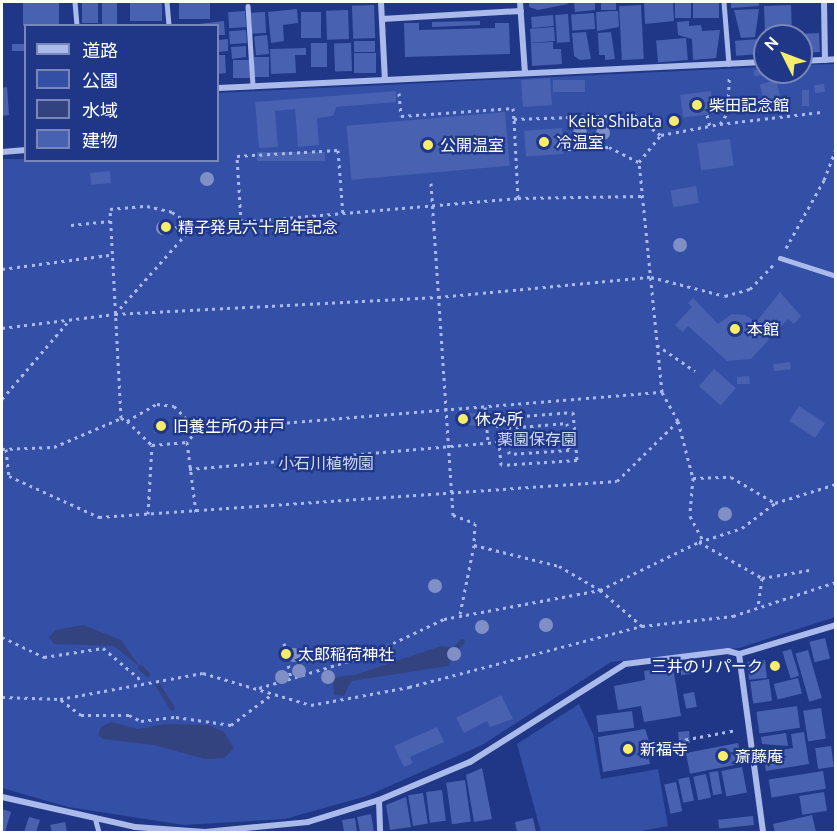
<!DOCTYPE html>
<meta charset="utf-8">
<style>
body{margin:0}
#map{position:relative;width:837px;height:834px;overflow:hidden;background:#203788;font-family:Ubuntu,"Noto Sans JP",sans-serif}
div>[style]{position:absolute}
.green>*{inset:0;background:#334fa6}
.water>*{inset:0;background:#324380}
.stream>*{height:5px;margin:-2.5px;padding:0 2.5px;transform-origin:2.5px;border-radius:2.5px;background:#324380}
.building>*{inset:0;background:#4861b1;transform-origin:0 0}
.path>*{height:3px;margin-top:-1.5px;transform-origin:0;background:repeating-linear-gradient(90deg,#aabaeb 0 3px,transparent 0 7.5px)}
.lane>*{height:4.5px;margin:-2.25px;padding:0 2.25px;transform-origin:2.25px;border-radius:2.25px;background:#aabaeb}
.street>*{height:6px;margin:-3px;padding:0 3px;transform-origin:3px;border-radius:3px;background:#aabaeb}
.trees>*{width:14px;height:14px;margin:-7px;border-radius:50%;background:#8090c6}
.dots>*{width:16px;height:16px;translate:-50% -50%;box-sizing:border-box;border:3px solid #203788;border-radius:50%}
span{translate:-50% -50%;white-space:nowrap;text-align:center;line-height:1.15;-webkit-text-stroke:4.5px #203788;paint-order:stroke}
.poi-label{font-size:16px;color:#fff}
.left{translate:0 -50%;text-align:left}
.right{translate:-100% -50%;text-align:right}
.park-label{font-size:16px;color:#cfd9f8}
.frame{position:absolute;inset:0;border:3px solid #fff;pointer-events:none}
.legend{position:absolute;left:24px;top:24px;width:195px;height:138px;box-sizing:border-box;background:#203788;border:2px solid #7987b8;margin:0;padding:8px 10px;list-style:none;font-size:18px;color:#fff}
.legend li{display:flex;align-items:center;gap:12px;height:30px}
.legend b{width:30px;border:2px solid #7987b8}
.north{position:absolute;left:753px;top:24px;width:60px;height:60px;box-sizing:border-box;background:#203788;border:2px solid #7987b8;border-radius:50%;rotate:312deg;font-size:16px;font-weight:700;line-height:24px;text-align:center;color:#fff}
.north::after{content:'';display:block;margin:auto;width:21px;height:27px;background:#f8ed6a;clip-path:polygon(50% 0,100% 100%,50% 72%,0 100%)}
</style>
<div id="map">
<div class="green">
<i style="clip-path:polygon(835px 64px,835px 617px,739px 648px,611px 662px,482px 745px,367px 796px,285px 819px,184px 825px,68px 807px,2px 788px,2px 159px,218px 160px,218px 93px,765px 67px,765px 72px,801px 72px,801px 65px)"></i>
<i style="clip-path:polygon(579px 704px,593px 734px,601px 779px,658px 769px,668px 826px,636px 832px,541px 832px,517px 744px)"></i>
</div>
<div class="water">
<i style="clip-path:polygon(83px 625px,121px 640px,140px 667px,114px 646px,54px 644px,49px 637px,56px 630px)"></i>
<i style="clip-path:polygon(441px 646px,450px 647px,453px 657px,448px 666px,351px 681px,344px 696px,334px 695px,333px 680px,337px 677px,355px 675px)"></i>
<i style="clip-path:polygon(111px 722px,138px 729px,166px 724px,208px 725px,224px 732px,234px 748px,224px 758px,205px 759px,154px 745px,103px 739px,98px 735px,101px 727px)"></i>
</div>
<div class="stream">
<i style="left:452px;top:651px;width:14px;rotate:-45deg"></i>
<i style="left:140px;top:667px;width:10px;rotate:45deg"></i>
<i style="left:157px;top:684px;width:28px;rotate:58deg"></i>
</div>
<div class="building">
<i style="left:23px;top:2px;width:36px;height:24px"></i>
<i style="left:82px;top:2px;width:16px;height:21px"></i>
<i style="left:102px;top:2px;width:15px;height:24px"></i>
<i style="left:130px;top:2px;width:32px;height:19px"></i>
<i style="left:179px;top:2px;width:31px;height:17px"></i>
<i style="clip-path:polygon(529px 2px,568px 2px,568px 4px,538px 10px,529px 7px)"></i>
<i style="clip-path:polygon(574px 2px,595px 2px,595px 10px,575px 12px)"></i>
<i style="clip-path:polygon(644px 2px,673px 2px,674px 21px,645px 24px)"></i>
<i style="left:675px;top:2px;width:16px;height:16px"></i>
<i style="left:693px;top:2px;width:26px;height:16px"></i>
<i style="clip-path:polygon(731px 2px,759px 2px,759px 6px,731px 8px)"></i>
<i style="left:616px;top:3px;width:7px;height:15px;rotate:90deg"></i>
<i style="left:374px;top:5px;width:33px;height:22px;rotate:88deg"></i>
<i style="left:641px;top:5px;width:54px;height:22px;rotate:87deg"></i>
<i style="left:791px;top:5px;width:24px;height:27px;rotate:88deg"></i>
<i style="clip-path:polygon(297px 9px,298px 23px,283px 25px,284px 41px,271px 43px,268px 12px)"></i>
<i style="clip-path:polygon(759px 9px,755px 37px,741px 38px,734px 10px)"></i>
<i style="left:348px;top:10px;width:29px;height:22px;rotate:88deg"></i>
<i style="left:245px;top:11px;width:16px;height:17px;rotate:86deg"></i>
<i style="clip-path:polygon(610px 11px,618px 11px,619px 27px,597px 31px,596px 12px)"></i>
<i style="left:265px;top:12px;width:21px;height:14px;rotate:87deg"></i>
<i style="left:301px;top:12px;width:20px;height:26px"></i>
<i style="left:594px;top:13px;width:16px;height:23px;rotate:86deg"></i>
<i style="left:568px;top:14px;width:28px;height:13px;rotate:86deg"></i>
<i style="left:553px;top:15px;width:11px;height:22px;rotate:85deg"></i>
<i style="clip-path:polygon(224px 21px,225px 35px,218px 35px,218px 26px,181px 26px)"></i>
<i style="clip-path:polygon(480px 21px,480px 25px,432px 27px,432px 22px)"></i>
<i style="clip-path:polygon(689px 21px,689px 26px,701px 25px,702px 31px,720px 30px,716px 58px,693px 60px,692px 39px,678px 35px,677px 22px)"></i>
<i style="clip-path:polygon(404px 23px,419px 23px,419px 30px,495px 28px,495px 23px,509px 23px,510px 54px,405px 57px)"></i>
<i style="left:554px;top:27px;width:14px;height:24px;rotate:86deg"></i>
<i style="left:246px;top:30px;width:13px;height:17px;rotate:86deg"></i>
<i style="clip-path:polygon(586px 32px,591px 59px,580px 60px,574px 56px,572px 33px)"></i>
<i style="clip-path:polygon(611px 32px,615px 59px,605px 60px,605px 55px,599px 55px,598px 33px)"></i>
<i style="clip-path:polygon(819px 33px,820px 52px,801px 53px,801px 36px,794px 34px)"></i>
<i style="left:267px;top:35px;width:19px;height:13px;rotate:84deg"></i>
<i style="left:686px;top:38px;width:22px;height:30px;rotate:85deg"></i>
<i style="clip-path:polygon(228px 39px,228px 51px,218px 52px,218px 40px)"></i>
<i style="left:760px;top:39px;width:15px;height:25px;rotate:86deg"></i>
<i style="left:354px;top:41px;width:21px;height:11px"></i>
<i style="clip-path:polygon(553px 42px,553px 49px,561px 49px,562px 64px,532px 66px,531px 43px)"></i>
<i style="left:311px;top:43px;width:16px;height:24px"></i>
<i style="left:351px;top:43px;width:28px;height:17px;rotate:88deg"></i>
<i style="left:26px;top:44px;width:7px;height:14px;rotate:90deg"></i>
<i style="clip-path:polygon(246px 46px,246px 57px,232px 59px,231px 47px)"></i>
<i style="clip-path:polygon(306px 48px,306px 55px,295px 55px,296px 73px,271px 74px,270px 49px)"></i>
<i style="left:376px;top:53px;width:20px;height:22px;rotate:90deg"></i>
<i style="clip-path:polygon(218px 55px,225px 55px,226px 73px,218px 74px)"></i>
<i style="left:254px;top:57px;width:15px;height:20px"></i>
<i style="left:233px;top:60px;width:18px;height:18px"></i>
<i style="clip-path:polygon(754px 70px,765px 70px,772px 75px,754px 76px)"></i>
<i style="left:550px;top:78px;width:27px;height:29px;rotate:86deg"></i>
<i style="left:585px;top:80px;width:12px;height:32px;rotate:90deg"></i>
<i style="left:776px;top:80px;width:23px;height:17px;rotate:75deg"></i>
<i style="left:824px;top:84px;width:8px;height:10px;rotate:83deg"></i>
<i style="clip-path:polygon(7px 87px,9px 115px,2px 116px,2px 88px)"></i>
<i style="left:802px;top:90px;width:7px;height:16px"></i>
<i style="clip-path:polygon(396px 91px,396px 102px,336px 107px,333px 116px,317px 118px,319px 145px,298px 147px,295px 109px,275px 111px,278px 147px,259px 148px,255px 102px)"></i>
<i style="left:711px;top:91px;width:23px;height:31px;rotate:83deg"></i>
<i style="left:505px;top:112px;width:54px;height:159px;rotate:85deg"></i>
<i style="left:562px;top:128px;width:26px;height:38px;rotate:86deg"></i>
<i style="left:730px;top:139px;width:27px;height:33px;rotate:82deg"></i>
<i style="left:325px;top:152px;width:9px;height:68px;rotate:90deg"></i>
<i style="left:110px;top:171px;width:12px;height:20px;rotate:85deg"></i>
<i style="left:696px;top:186px;width:17px;height:26px;rotate:80deg"></i>
<i style="clip-path:polygon(780px 292px,801px 316px,794px 324px,788px 319px,751px 359px,727px 361px,688px 326px,683px 332px,675px 325px,692px 307px,688px 303px,693px 298px,718px 324px,732px 314px,745px 315px,756px 322px)"></i>
<i style="left:790px;top:362px;width:7px;height:17px;rotate:82deg"></i>
<i style="left:714px;top:369px;width:29px;height:23px;rotate:41deg"></i>
<i style="clip-path:polygon(749px 376px,750px 384px,737px 384px,737px 377px)"></i>
<i style="left:799px;top:406px;width:31px;height:18px;rotate:33deg"></i>
<i style="clip-path:polygon(471px 413px,480px 413px,481px 427px,456px 423px,456px 415px)"></i>
<i style="left:167px;top:420px;width:12px;height:14px;rotate:85deg"></i>
<i style="left:825px;top:638px;width:21px;height:16px;rotate:76deg"></i>
<i style="left:791px;top:649px;width:28px;height:9px;rotate:73deg"></i>
<i style="left:808px;top:650px;width:50px;height:13px;rotate:74deg"></i>
<i style="left:765px;top:660px;width:18px;height:18px;rotate:84deg"></i>
<i style="left:691px;top:664px;width:10px;height:11px;rotate:84deg"></i>
<i style="clip-path:polygon(673px 667px,681px 716px,644px 722px,641px 706px,618px 710px,614px 686px,645px 680px,644px 671px)"></i>
<i style="left:798px;top:678px;width:16px;height:25px;rotate:76deg"></i>
<i style="left:769px;top:679px;width:22px;height:19px;rotate:82deg"></i>
<i style="left:694px;top:692px;width:15px;height:11px;rotate:79deg"></i>
<i style="clip-path:polygon(501px 695px,513px 719px,490px 727px,487px 721px,464px 733px,456px 718px)"></i>
<i style="left:797px;top:706px;width:22px;height:41px;rotate:82deg"></i>
<i style="left:821px;top:708px;width:31px;height:18px;rotate:81deg"></i>
<i style="left:632px;top:711px;width:17px;height:36px;rotate:83deg"></i>
<i style="clip-path:polygon(437px 727px,444px 742px,410px 757px,413px 763px,404px 767px,394px 746px)"></i>
<i style="clip-path:polygon(645px 729px,653px 753px,648px 754px,650px 764px,603px 772px,598px 737px)"></i>
<i style="left:689px;top:731px;width:12px;height:11px;rotate:85deg"></i>
<i style="clip-path:polygon(804px 732px,809px 764px,766px 771px,763px 753px,793px 748px,791px 734px)"></i>
<i style="clip-path:polygon(786px 733px,788px 746px,762px 744px,761px 737px)"></i>
<i style="left:738px;top:743px;width:21px;height:53px;rotate:79deg"></i>
<i style="left:831px;top:746px;width:21px;height:16px;rotate:82deg"></i>
<i style="left:742px;top:767px;width:26px;height:21px;rotate:79deg"></i>
<i style="clip-path:polygon(482px 768px,492px 819px,474px 822px,466px 775px)"></i>
<i style="left:718px;top:771px;width:23px;height:9px;rotate:80deg"></i>
<i style="left:823px;top:771px;width:18px;height:55px;rotate:81deg"></i>
<i style="left:706px;top:774px;width:24px;height:13px;rotate:78deg"></i>
<i style="left:689px;top:777px;width:24px;height:11px;rotate:78deg"></i>
<i style="left:465px;top:780px;width:42px;height:19px;rotate:82deg"></i>
<i style="left:676px;top:782px;width:30px;height:12px;rotate:78deg"></i>
<i style="left:442px;top:790px;width:31px;height:16px;rotate:83deg"></i>
<i style="left:824px;top:792px;width:19px;height:25px;rotate:81deg"></i>
<i style="left:423px;top:793px;width:31px;height:15px;rotate:81deg"></i>
<i style="clip-path:polygon(406px 797px,411px 827px,390px 830px,386px 805px)"></i>
<i style="clip-path:polygon(2px 809px,11px 812px,5px 832px,2px 831px)"></i>
<i style="clip-path:polygon(371px 814px,374px 832px,360px 832px,357px 817px)"></i>
<i style="clip-path:polygon(812px 815px,816px 832px,775px 832px,773px 824px)"></i>
<i style="left:753px;top:816px;width:9px;height:35px;rotate:84deg"></i>
<i style="clip-path:polygon(29px 817px,40px 820px,36px 832px,24px 832px)"></i>
<i style="clip-path:polygon(355px 818px,357px 832px,344px 832px,342px 820px)"></i>
<i style="clip-path:polygon(533px 818px,536px 832px,517px 832px,515px 822px)"></i>
<i style="clip-path:polygon(65px 822px,67px 832px,52px 832px,50px 825px)"></i>
</div>
<div class="path">
<i style="left:399px;top:93px;width:23px;rotate:85deg"></i>
<i style="left:401px;top:116px;width:112px;rotate:-4.1deg"></i>
<i style="left:513px;top:108px;width:11px;rotate:85deg"></i>
<i style="left:707px;top:115px;width:11px;rotate:75deg"></i>
<i style="left:720px;top:124px;width:102px;rotate:-6.8deg"></i>
<i style="left:568px;top:149px;width:41px;rotate:-2.8deg"></i>
<i style="left:609px;top:147px;width:34px;rotate:27deg"></i>
<i style="left:431px;top:183px;width:333px;rotate:86.2deg"></i>
<i style="left:453px;top:515px;width:23px;rotate:20deg"></i>
<i style="left:475px;top:523px;width:22px;rotate:93deg"></i>
<i style="left:474px;top:545px;width:88px;rotate:13.9deg"></i>
<i style="left:559px;top:566px;width:48px;rotate:30.3deg"></i>
<i style="left:600px;top:590px;width:55px;rotate:40.6deg"></i>
<i style="left:518px;top:198px;width:79px;rotate:-92.9deg"></i>
<i style="left:514px;top:119px;width:120px;rotate:-1.9deg"></i>
<i style="left:634px;top:115px;width:34px;rotate:37deg"></i>
<i style="left:241px;top:222px;width:66px;rotate:-93.5deg"></i>
<i style="left:237px;top:156px;width:101px;rotate:-3.4deg"></i>
<i style="left:338px;top:150px;width:65px;rotate:85.6deg"></i>
<i style="left:71px;top:225px;width:39px;rotate:-6deg"></i>
<i style="left:168px;top:228px;width:23px;rotate:-5deg"></i>
<i style="left:786px;top:248px;width:78px;rotate:-60.8deg"></i>
<i style="left:824px;top:180px;width:34px;rotate:-69deg"></i>
<i style="left:2px;top:269px;width:108px;rotate:-7.5deg"></i>
<i style="left:115px;top:314px;width:323px;rotate:-3deg"></i>
<i style="left:438px;top:297px;width:214px;rotate:-5.4deg"></i>
<i style="left:651px;top:277px;width:76px;rotate:14.4deg"></i>
<i style="left:725px;top:296px;width:26px;rotate:-16deg"></i>
<i style="left:750px;top:289px;width:33px;rotate:-46deg"></i>
<i style="left:2px;top:328px;width:114px;rotate:-7.1deg"></i>
<i style="left:115px;top:314px;width:118px;rotate:-48.4deg"></i>
<i style="left:193px;top:226px;width:326px;rotate:-4.9deg"></i>
<i style="left:518px;top:198px;width:124px;rotate:-0.9deg"></i>
<i style="left:657px;top:345px;width:46px;rotate:34.4deg"></i>
<i style="left:2px;top:399px;width:100px;rotate:-49.5deg"></i>
<i style="left:485px;top:407px;width:36px;rotate:85deg"></i>
<i style="left:573px;top:412px;width:48px;rotate:85.2deg"></i>
<i style="left:577px;top:460px;width:76px;rotate:176.2deg"></i>
<i style="left:501px;top:465px;width:47px;rotate:-94.9deg"></i>
<i style="left:497px;top:418px;width:76px;rotate:-4.5deg"></i>
<i style="left:121px;top:418px;width:7px;rotate:27deg"></i>
<i style="left:127px;top:421px;width:34px;rotate:-30deg"></i>
<i style="left:157px;top:404px;width:17px;rotate:7deg"></i>
<i style="left:174px;top:406px;width:33px;rotate:46deg"></i>
<i style="left:197px;top:430px;width:16px;rotate:130deg"></i>
<i style="left:187px;top:442px;width:71px;rotate:82.7deg"></i>
<i style="left:127px;top:421px;width:35px;rotate:44deg"></i>
<i style="left:152px;top:445px;width:35px;rotate:-5deg"></i>
<i style="left:678px;top:421px;width:59px;rotate:75.3deg"></i>
<i style="left:693px;top:478px;width:38px;rotate:95deg"></i>
<i style="left:690px;top:516px;width:27px;rotate:62deg"></i>
<i style="left:567px;top:423px;width:27px;rotate:86deg"></i>
<i style="left:569px;top:450px;width:60px;rotate:176.2deg"></i>
<i style="left:509px;top:454px;width:26px;rotate:-92deg"></i>
<i style="left:508px;top:428px;width:59px;rotate:-4.8deg"></i>
<i style="left:197px;top:430px;width:467px;rotate:-4.7deg"></i>
<i style="left:662px;top:392px;width:231px;rotate:-95.7deg"></i>
<i style="left:639px;top:162px;width:35px;rotate:-51deg"></i>
<i style="left:661px;top:135px;width:60px;rotate:-10.6deg"></i>
<i style="left:720px;top:124px;width:14px;rotate:-56deg"></i>
<i style="left:728px;top:112px;width:37px;rotate:-88deg"></i>
<i style="left:2px;top:449px;width:52px;rotate:-2.2deg"></i>
<i style="left:54px;top:447px;width:73px;rotate:-23.4deg"></i>
<i style="left:121px;top:418px;width:209px;rotate:-93deg"></i>
<i style="left:110px;top:209px;width:37px;rotate:-5deg"></i>
<i style="left:147px;top:206px;width:26px;rotate:13deg"></i>
<i style="left:172px;top:212px;width:25px;rotate:34deg"></i>
<i style="left:6px;top:449px;width:27px;rotate:84deg"></i>
<i style="left:9px;top:476px;width:99px;rotate:24.5deg"></i>
<i style="left:99px;top:517px;width:519px;rotate:-3.98deg"></i>
<i style="left:617px;top:481px;width:86px;rotate:-44.5deg"></i>
<i style="left:678px;top:421px;width:33px;rotate:-119deg"></i>
<i style="left:189px;top:469px;width:321px;rotate:-5deg"></i>
<i style="left:693px;top:478px;width:38px;rotate:-2deg"></i>
<i style="left:731px;top:477px;width:51px;rotate:30.6deg"></i>
<i style="left:148px;top:514px;width:69px;rotate:-86.7deg"></i>
<i style="left:699px;top:542px;width:73px;rotate:29.7deg"></i>
<i style="left:762px;top:578px;width:27px;rotate:98deg"></i>
<i style="left:762px;top:578px;width:48px;rotate:-9.7deg"></i>
<i style="left:460px;top:614px;width:70px;rotate:-78.5deg"></i>
<i style="left:2px;top:637px;width:47px;rotate:25.5deg"></i>
<i style="left:44px;top:657px;width:60px;rotate:-8.7deg"></i>
<i style="left:103px;top:648px;width:51px;rotate:40.2deg"></i>
<i style="left:284px;top:643px;width:36px;rotate:79deg"></i>
<i style="left:259px;top:688px;width:112px;rotate:-16.7deg"></i>
<i style="left:366px;top:656px;width:86px;rotate:-25.4deg"></i>
<i style="left:444px;top:619px;width:159px;rotate:-10.5deg"></i>
<i style="left:600px;top:590px;width:110px;rotate:-25.9deg"></i>
<i style="left:699px;top:542px;width:45px;rotate:-18deg"></i>
<i style="left:742px;top:528px;width:41px;rotate:-37.1deg"></i>
<i style="left:775px;top:503px;width:64px;rotate:-17.3deg"></i>
<i style="left:2px;top:697px;width:58px;rotate:2deg"></i>
<i style="left:60px;top:699px;width:145px;rotate:-10.3deg"></i>
<i style="left:203px;top:673px;width:113px;rotate:16.5deg"></i>
<i style="left:311px;top:705px;width:100px;rotate:-10.4deg"></i>
<i style="left:409px;top:687px;width:241px;rotate:-14.7deg"></i>
<i style="left:642px;top:626px;width:92px;rotate:-6.3deg"></i>
<i style="left:733px;top:616px;width:108px;rotate:-18.3deg"></i>
<i style="left:61px;top:700px;width:25px;rotate:37deg"></i>
<i style="left:81px;top:715px;width:48px"></i>
<i style="left:129px;top:715px;width:13px;rotate:27deg"></i>
<i style="left:141px;top:721px;width:35px;rotate:-7deg"></i>
<i style="left:176px;top:717px;width:56px;rotate:8.3deg"></i>
<i style="left:231px;top:725px;width:50px;rotate:-36.9deg"></i>
<i style="left:656px;top:745px;width:82px;rotate:-10.5deg"></i>
</div>
<div class="lane">
<i style="left:75px;top:2px;width:24px;rotate:85deg"></i>
<i style="left:167px;top:2px;width:24px;rotate:85deg"></i>
<i style="left:724px;top:2px;width:62px;rotate:85.4deg"></i>
<i style="left:248px;top:6px;width:80px;rotate:86.4deg"></i>
<i style="left:780px;top:258px;width:59px;rotate:17.8deg"></i>
<i style="left:96px;top:821px;width:11px;rotate:75deg"></i>
</div>
<div class="street">
<i style="left:381px;top:2px;width:78px;rotate:87.1deg"></i>
<i style="left:520px;top:2px;width:71px;rotate:86deg"></i>
<i style="left:824px;top:2px;width:58px;rotate:89deg"></i>
<i style="left:382px;top:19px;width:139px;rotate:-3.3deg"></i>
<i style="left:801px;top:61px;width:35px;rotate:-3deg"></i>
<i style="left:218px;top:88px;width:548px;rotate:-2.72deg"></i>
<i style="left:2px;top:152px;width:24px;rotate:-5deg"></i>
<i style="left:739px;top:654px;width:180px;rotate:82.3deg"></i>
<i style="left:2px;top:797px;width:136px;rotate:12.7deg"></i>
<i style="left:135px;top:827px;width:70px;rotate:4.1deg"></i>
<i style="left:205px;top:832px;width:103px;rotate:-5.5deg"></i>
<i style="left:308px;top:822px;width:74px;rotate:-17.2deg"></i>
<i style="left:379px;top:800px;width:99px;rotate:-22.7deg"></i>
<i style="left:470px;top:762px;width:183px;rotate:-32.3deg"></i>
<i style="left:625px;top:664px;width:104px;rotate:-7.2deg"></i>
<i style="left:728px;top:651px;width:11px;rotate:15deg"></i>
<i style="left:739px;top:654px;width:101px;rotate:-16.6deg"></i>
<i style="left:379px;top:800px;width:32px;rotate:88deg"></i>
</div>
<div class="trees">
<i style="left:580px;top:133px"></i>
<i style="left:603px;top:133px"></i>
<i style="left:207px;top:179px"></i>
<i style="left:163px;top:228px"></i>
<i style="left:680px;top:245px"></i>
<i style="left:725px;top:514px"></i>
<i style="left:435px;top:586px"></i>
<i style="left:546px;top:625px"></i>
<i style="left:482px;top:627px"></i>
<i style="left:454px;top:654px"></i>
<i style="left:294px;top:655px"></i>
<i style="left:299px;top:671px"></i>
<i style="left:282px;top:677px"></i>
<i style="left:328px;top:677px"></i>
</div>
<div class="dots">
<i style="left:697px;top:105px;background:#f8ed6a"></i>
<i style="left:674px;top:121px;background:#f8ed6a"></i>
<i style="left:544px;top:142px;background:#f8ed6a"></i>
<i style="left:428px;top:145px;background:#f8ed6a"></i>
<i style="left:166px;top:227px;background:#f8ed6a"></i>
<i style="left:735px;top:329px;background:#f8ed6a"></i>
<i style="left:463px;top:419px;background:#f8ed6a"></i>
<i style="left:161px;top:426px;background:#f8ed6a"></i>
<i style="left:286px;top:654px;background:#f8ed6a"></i>
<i style="left:775px;top:666px;background:#f8ed6a"></i>
<i style="left:628px;top:749px;background:#f8ed6a"></i>
<i style="left:723px;top:756px;background:#f8ed6a"></i>
</div>
<div class="poi-label">
<span class="left" style="left:709px;top:105px">柴田記念館</span>
<span class="right" style="left:662px;top:121px">Keita Shibata</span>
<span class="left" style="left:556px;top:142px">冷温室</span>
<span class="left" style="left:440px;top:145px">公開温室</span>
<span class="left" style="left:178px;top:227px">精子発見六十周年記念</span>
<span class="left" style="left:747px;top:329px">本館</span>
<span class="left" style="left:475px;top:419px">休み所</span>
<span class="left" style="left:173px;top:426px">旧養生所の井戸</span>
<span class="left" style="left:298px;top:654px">太郎稲荷神社</span>
<span class="right" style="left:763px;top:666px">三井のリパーク</span>
<span class="left" style="left:640px;top:749px">新福寺</span>
<span class="left" style="left:735px;top:756px">斎藤庵</span>
</div>
<div class="park-label">
<span style="left:537px;top:439px">薬園保存園</span>
<span style="left:326px;top:463px">小石川植物園</span>
</div>
<div class="frame"></div>
<ul class="legend">
<li><b style="height:8px;background:#aabaeb"></b>道路</li>
<li><b style="height:16px;background:#334fa6"></b>公園</li>
<li><b style="height:16px;background:#324380"></b>水域</li>
<li><b style="height:16px;background:#4861b1"></b>建物</li>
</ul>
<div class="north">N</div>
</div>
